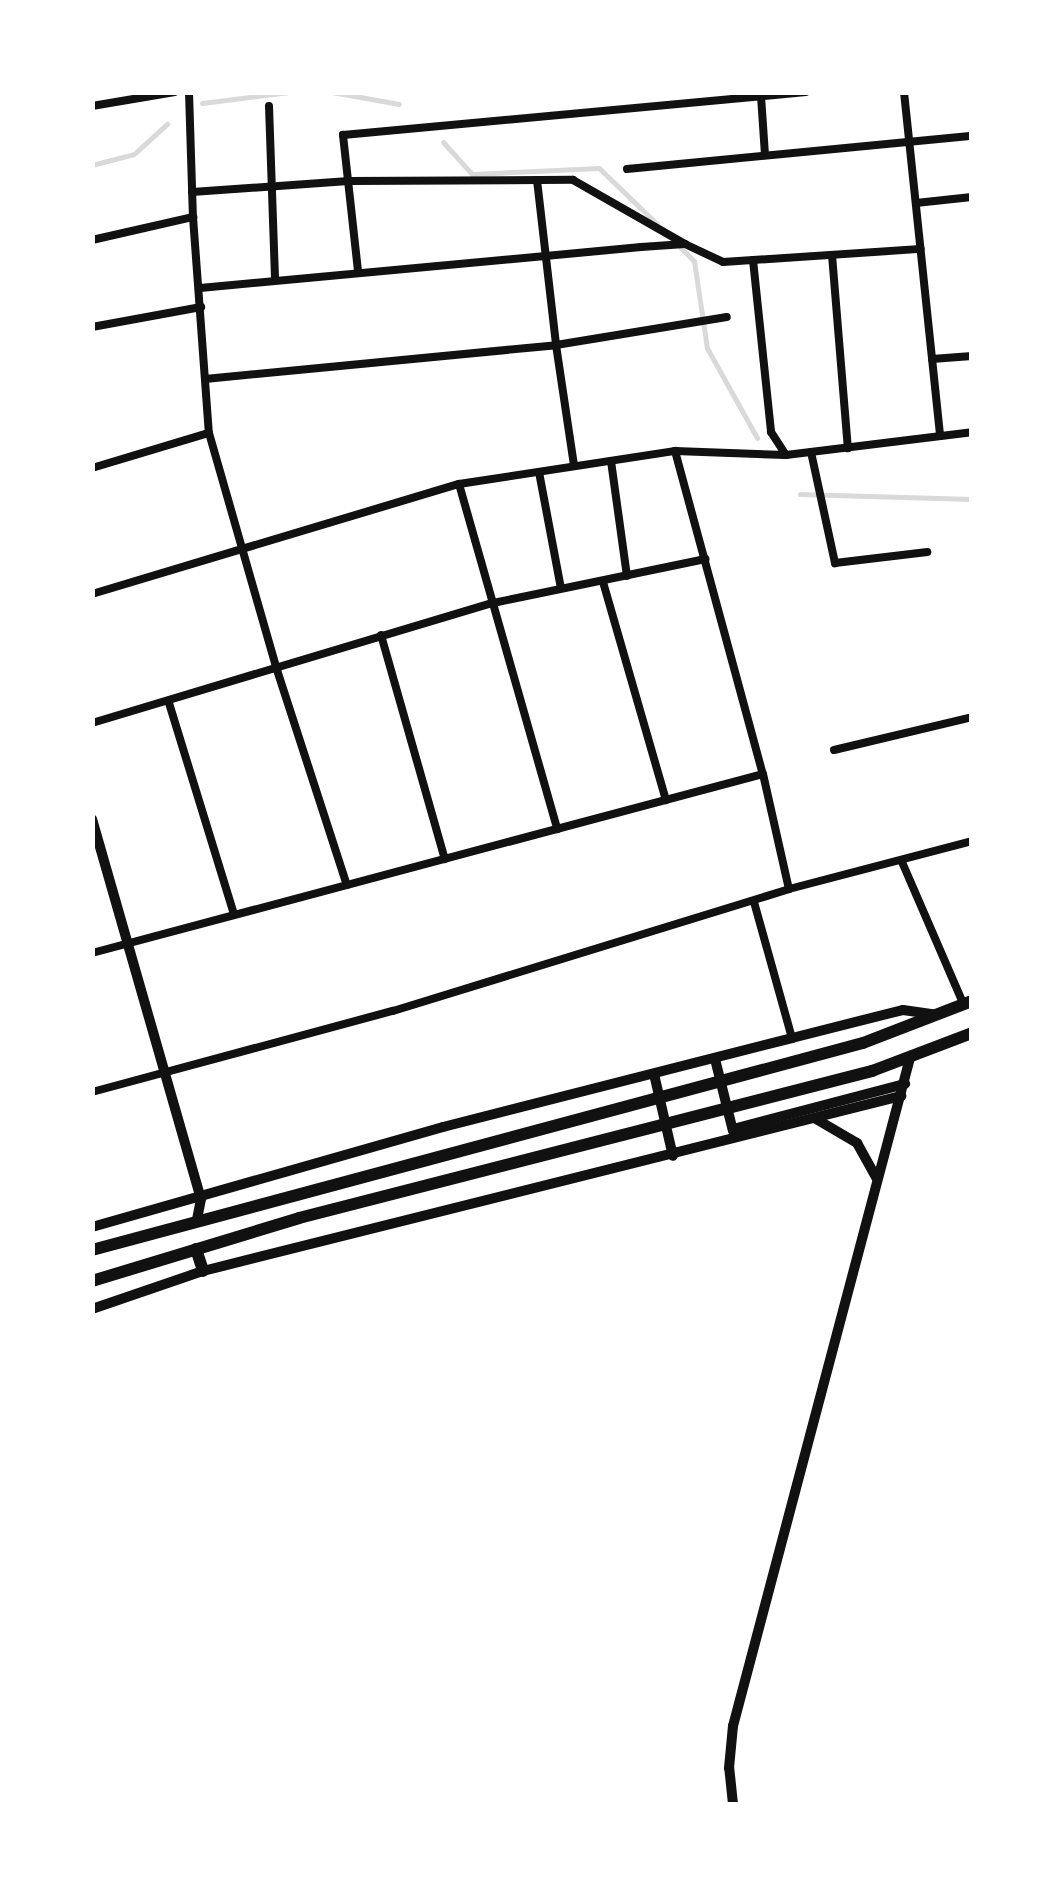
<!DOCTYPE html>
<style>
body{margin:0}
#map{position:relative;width:1064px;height:1897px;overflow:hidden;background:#fff;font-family:Poppins,sans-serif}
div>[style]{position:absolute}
.stream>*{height:5px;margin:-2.5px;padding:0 2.5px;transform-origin:2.5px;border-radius:2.5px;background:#d9d9d9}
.minor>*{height:8px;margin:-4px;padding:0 4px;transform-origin:4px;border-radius:4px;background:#111}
.tertiary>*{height:10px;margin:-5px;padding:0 5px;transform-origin:5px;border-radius:5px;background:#111}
.trunk>*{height:12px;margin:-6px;padding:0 6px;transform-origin:6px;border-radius:6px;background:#111}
span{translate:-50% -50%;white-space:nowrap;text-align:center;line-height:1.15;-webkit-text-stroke:9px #fff;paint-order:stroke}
.frame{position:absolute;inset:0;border:95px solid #fff;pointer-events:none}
</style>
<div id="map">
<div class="stream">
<i style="left:332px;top:92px;width:68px;rotate:10.2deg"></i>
<i style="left:202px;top:103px;width:88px;rotate:-7.2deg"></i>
<i style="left:443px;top:142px;width:43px;rotate:47.8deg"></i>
<i style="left:472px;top:174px;width:127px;rotate:-2.7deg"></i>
<i style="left:599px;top:168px;width:81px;rotate:44deg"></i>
<i style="left:92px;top:165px;width:43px;rotate:-14.7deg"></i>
<i style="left:134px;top:154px;width:45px;rotate:-42.3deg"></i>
<i style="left:679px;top:246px;width:21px;rotate:45deg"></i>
<i style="left:694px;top:261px;width:88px;rotate:81.5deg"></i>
<i style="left:707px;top:348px;width:103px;rotate:60.9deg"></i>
<i style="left:800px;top:494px;width:172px;rotate:1.7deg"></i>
</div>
<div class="minor">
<i style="left:189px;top:92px;width:125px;rotate:88.2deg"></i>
<i style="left:193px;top:217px;width:217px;rotate:85.8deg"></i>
<i style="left:209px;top:433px;width:247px;rotate:74deg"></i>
<i style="left:277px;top:670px;width:226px;rotate:72deg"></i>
<i style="left:904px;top:92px;width:346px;rotate:84deg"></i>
<i style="left:761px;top:96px;width:59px;rotate:86.1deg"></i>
<i style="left:92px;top:106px;width:84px;rotate:-9.6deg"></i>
<i style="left:269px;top:106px;width:172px;rotate:88deg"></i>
<i style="left:627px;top:169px;width:347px;rotate:-5.5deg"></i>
<i style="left:537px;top:180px;width:166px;rotate:83.4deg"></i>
<i style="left:556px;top:345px;width:173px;rotate:-9.3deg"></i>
<i style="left:192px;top:192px;width:157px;rotate:-4deg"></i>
<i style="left:349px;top:181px;width:224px;rotate:-0.3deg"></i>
<i style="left:573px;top:180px;width:129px;rotate:29.7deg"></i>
<i style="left:916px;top:203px;width:56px;rotate:-6.1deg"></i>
<i style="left:92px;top:240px;width:104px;rotate:-12.8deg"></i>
<i style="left:832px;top:255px;width:194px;rotate:85.3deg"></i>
<i style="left:753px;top:260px;width:173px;rotate:84deg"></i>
<i style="left:771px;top:432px;width:27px;rotate:57deg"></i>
<i style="left:358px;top:271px;width:137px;rotate:-96.3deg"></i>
<i style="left:343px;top:135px;width:465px;rotate:-5.3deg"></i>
<i style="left:200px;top:288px;width:443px;rotate:-5.3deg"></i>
<i style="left:641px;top:247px;width:44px;rotate:-3.9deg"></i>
<i style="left:685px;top:244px;width:42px;rotate:25.3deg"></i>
<i style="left:723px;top:262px;width:198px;rotate:-3.8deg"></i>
<i style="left:92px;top:327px;width:111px;rotate:-10.4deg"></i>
<i style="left:932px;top:359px;width:40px;rotate:-4.3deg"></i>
<i style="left:205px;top:379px;width:353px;rotate:-5.5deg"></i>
<i style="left:556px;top:345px;width:122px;rotate:81.5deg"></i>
<i style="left:675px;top:451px;width:335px;rotate:74.8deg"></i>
<i style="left:763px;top:774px;width:118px;rotate:77.3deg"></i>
<i style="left:811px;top:452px;width:114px;rotate:77.8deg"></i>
<i style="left:835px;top:563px;width:93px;rotate:-6.8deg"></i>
<i style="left:611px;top:461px;width:116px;rotate:82.1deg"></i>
<i style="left:92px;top:468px;width:122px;rotate:-16.7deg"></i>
<i style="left:539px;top:472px;width:118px;rotate:79.3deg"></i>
<i style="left:459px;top:484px;width:359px;rotate:74.1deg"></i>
<i style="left:603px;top:582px;width:227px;rotate:73.9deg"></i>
<i style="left:92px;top:594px;width:383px;rotate:-16.7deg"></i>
<i style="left:459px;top:484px;width:219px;rotate:-8.7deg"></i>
<i style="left:675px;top:451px;width:111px;rotate:2.1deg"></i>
<i style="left:786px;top:455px;width:187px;rotate:-7deg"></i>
<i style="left:381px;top:635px;width:233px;rotate:74.1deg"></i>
<i style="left:169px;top:703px;width:221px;rotate:72.9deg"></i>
<i style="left:92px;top:723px;width:419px;rotate:-16.7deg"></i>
<i style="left:493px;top:603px;width:217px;rotate:-11.7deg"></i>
<i style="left:834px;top:750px;width:142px;rotate:-13.4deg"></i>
<i style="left:902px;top:862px;width:154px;rotate:66.6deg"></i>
<i style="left:754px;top:902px;width:141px;rotate:74.4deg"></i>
<i style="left:92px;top:953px;width:694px;rotate:-14.94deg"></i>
<i style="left:92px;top:1092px;width:312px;rotate:-15.1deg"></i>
<i style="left:393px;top:1011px;width:414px;rotate:-17.1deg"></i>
<i style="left:789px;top:889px;width:189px;rotate:-14.7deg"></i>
</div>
<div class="tertiary">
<i style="left:92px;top:819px;width:395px;rotate:74deg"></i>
<i style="left:201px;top:1199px;width:20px;rotate:101deg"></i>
<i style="left:715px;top:1059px;width:74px;rotate:76deg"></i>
<i style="left:654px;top:1074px;width:84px;rotate:77deg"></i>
<i style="left:816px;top:1119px;width:48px;rotate:30.3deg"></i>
<i style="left:857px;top:1143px;width:41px;rotate:60.9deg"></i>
<i style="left:733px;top:1129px;width:178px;rotate:-14.7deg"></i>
<i style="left:92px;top:1227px;width:365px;rotate:-15.9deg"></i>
<i style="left:443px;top:1127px;width:360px;rotate:-14.3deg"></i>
<i style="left:792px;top:1038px;width:114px;rotate:-14.2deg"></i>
<i style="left:903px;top:1010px;width:30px;rotate:8deg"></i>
<i style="left:92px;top:1309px;width:117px;rotate:-18.9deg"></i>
<i style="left:203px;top:1271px;width:720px;rotate:-14.07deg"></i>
<i style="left:733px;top:1804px;width:36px;rotate:-96deg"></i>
<i style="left:729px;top:1768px;width:42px;rotate:-84.6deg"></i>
<i style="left:733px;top:1726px;width:691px;rotate:-75.16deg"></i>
</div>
<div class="trunk">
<i style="left:196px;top:1249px;width:23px;rotate:72deg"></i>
<i style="left:92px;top:1250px;width:798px;rotate:-15.03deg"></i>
<i style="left:863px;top:1043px;width:117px;rotate:-21.1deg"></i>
<i style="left:92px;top:1281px;width:216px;rotate:-16.9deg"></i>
<i style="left:299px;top:1218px;width:592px;rotate:-14.39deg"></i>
<i style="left:872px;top:1071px;width:107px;rotate:-20.8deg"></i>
</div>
<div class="frame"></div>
</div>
